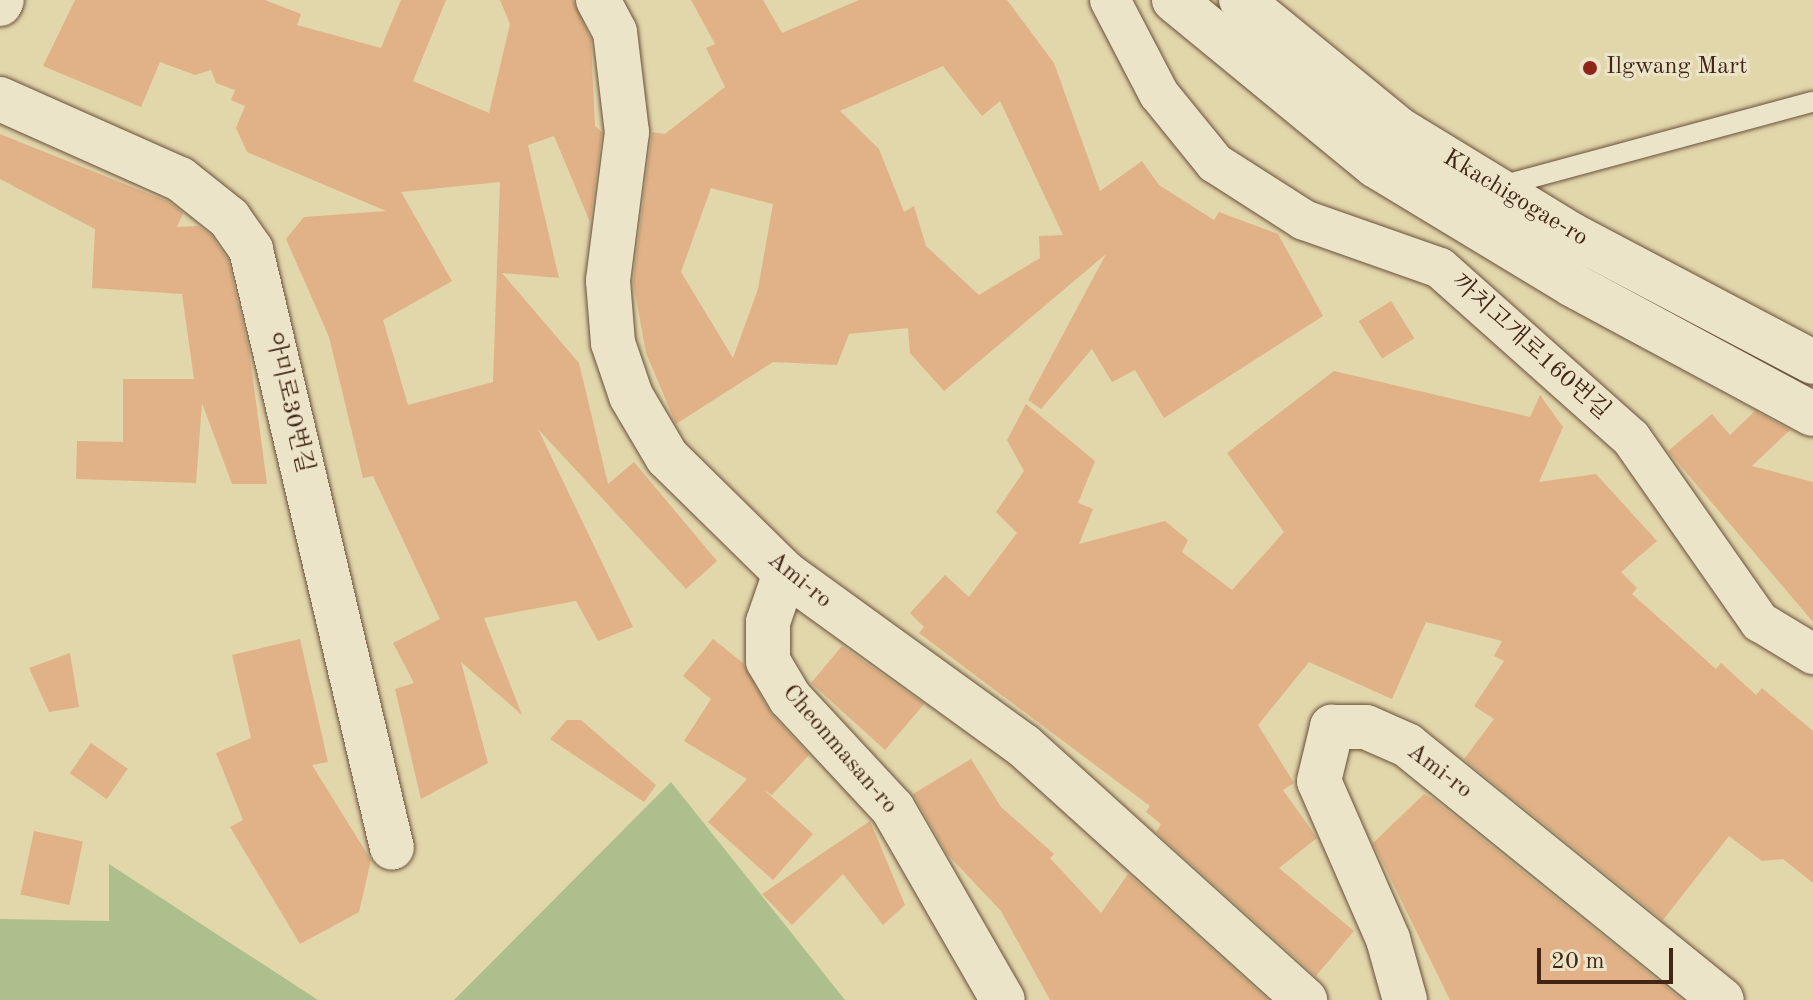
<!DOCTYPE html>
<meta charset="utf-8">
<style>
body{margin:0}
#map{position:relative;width:1813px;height:1000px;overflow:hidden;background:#e2d6ab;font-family:"Old Standard TT","Noto Serif KR",serif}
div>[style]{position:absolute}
.green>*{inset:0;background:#adbf8d}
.building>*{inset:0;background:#e1b287;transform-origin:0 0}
.roads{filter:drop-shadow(0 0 2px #6a513a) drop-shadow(0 0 2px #6a513a)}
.lane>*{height:20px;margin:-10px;padding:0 10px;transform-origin:10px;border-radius:10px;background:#ece4c8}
.street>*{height:40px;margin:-20px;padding:0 20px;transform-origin:20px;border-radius:20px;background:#ece4c8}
.secondary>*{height:44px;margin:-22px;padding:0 22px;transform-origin:22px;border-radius:22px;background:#ece4c8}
.dots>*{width:22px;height:22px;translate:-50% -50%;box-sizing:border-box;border:4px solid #ece4c8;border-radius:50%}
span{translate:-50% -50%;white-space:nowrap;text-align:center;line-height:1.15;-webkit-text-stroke:6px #ece4c8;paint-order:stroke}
.poi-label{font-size:24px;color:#422515}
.left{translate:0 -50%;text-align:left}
.street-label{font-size:24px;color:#422515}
.scale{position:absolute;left:1537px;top:948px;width:136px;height:36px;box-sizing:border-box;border:4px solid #422515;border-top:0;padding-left:10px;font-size:24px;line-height:28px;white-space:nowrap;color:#422515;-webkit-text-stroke:6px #ece4c8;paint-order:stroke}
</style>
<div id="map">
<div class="green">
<i style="clip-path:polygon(671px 782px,845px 1000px,454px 1000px)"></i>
<i style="clip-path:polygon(109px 864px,318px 1000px,0 1000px,0 919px,109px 921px)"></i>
</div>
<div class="building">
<i style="clip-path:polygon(evenodd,75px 0,265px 0,301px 14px,297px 25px,381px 48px,401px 0,446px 0,413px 81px,489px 113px,510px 24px,500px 0,573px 0,591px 40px,595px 126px,602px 132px,590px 222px,554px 136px,528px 145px,559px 278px,502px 273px,579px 363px,608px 484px,634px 462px,717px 561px,686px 589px,538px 429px,633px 627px,598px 641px,576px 601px,484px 618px,522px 715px,461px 662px,488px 763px,421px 799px,395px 689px,414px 683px,393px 643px,440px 619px,373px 476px,363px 478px,329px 337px,286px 239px,304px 217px,386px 211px,247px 152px,236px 128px,245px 106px,231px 100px,235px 90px,216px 83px,211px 70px,195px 75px,160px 62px,141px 107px,43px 66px,75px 0,500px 182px,493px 382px,408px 405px,383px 320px,452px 281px,401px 192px,500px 182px)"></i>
<i style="clip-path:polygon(evenodd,691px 0,763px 0,782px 33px,859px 0,1007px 0,1054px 63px,1100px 191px,1142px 161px,1159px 185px,1214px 220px,1219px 212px,1278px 234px,1323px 316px,1164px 418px,1135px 370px,1112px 382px,1092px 349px,1041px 409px,1028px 400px,1106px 254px,944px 391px,910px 353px,908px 328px,849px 334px,837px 365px,773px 362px,676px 424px,646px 353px,633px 282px,652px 132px,665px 134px,725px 87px,706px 48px,715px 44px,691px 0,943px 66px,982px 116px,1000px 101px,1063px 235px,1039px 236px,1040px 258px,979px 295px,926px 246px,914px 206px,904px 212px,879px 149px,840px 111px,943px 66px,691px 0,711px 188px,773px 204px,758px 289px,733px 358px,681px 272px,711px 188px)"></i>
<i style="clip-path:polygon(0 134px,167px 201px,183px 213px,177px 227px,198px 226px,211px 235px,228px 260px,249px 350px,267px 484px,232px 484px,202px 403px,196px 483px,76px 479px,77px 441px,123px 442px,123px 379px,194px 379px,182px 294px,92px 288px,95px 229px,0 179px)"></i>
<i style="left:1391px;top:301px;width:44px;height:38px;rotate:58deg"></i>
<i style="clip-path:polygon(1334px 371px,1530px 417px,1540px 395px,1563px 427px,1539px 482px,1596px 474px,1657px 541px,1621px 572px,1637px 588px,1632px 594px,1716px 669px,1721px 663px,1756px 695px,1762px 688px,1813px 731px,1813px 883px,1783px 859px,1762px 861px,1729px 836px,1663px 920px,1464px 759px,1494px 719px,1474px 706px,1504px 661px,1494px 656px,1502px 641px,1426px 622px,1392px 699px,1309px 662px,1258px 725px,1294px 783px,1283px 790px,1317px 838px,1279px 868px,1354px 931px,1316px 976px,1156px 832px,1161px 824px,1146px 812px,1150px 806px,919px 633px,924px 627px,910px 613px,945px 575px,969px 597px,1017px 533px,996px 512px,1024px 471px,1007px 440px,1026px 404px,1095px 461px,1078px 503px,1093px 509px,1079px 544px,1165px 521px,1188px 540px,1182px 552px,1232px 590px,1284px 532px,1227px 453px)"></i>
<i style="clip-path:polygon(1755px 411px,1790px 430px,1752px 466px,1813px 482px,1813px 622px,1668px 451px,1712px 414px,1730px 435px)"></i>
<i style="clip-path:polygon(300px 639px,328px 762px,312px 765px,371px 860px,359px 912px,300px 944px,230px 827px,243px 820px,216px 753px,251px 738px,232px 655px)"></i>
<i style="clip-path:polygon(713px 639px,743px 663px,769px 711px,809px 755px,772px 795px,764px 790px,813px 834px,773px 880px,708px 822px,747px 779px,684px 741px,711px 699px,683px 676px)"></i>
<i style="clip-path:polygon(842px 646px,924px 704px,885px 750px,811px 683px)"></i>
<i style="clip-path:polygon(70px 653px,79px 707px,49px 712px,29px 668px)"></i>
<i style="clip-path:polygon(567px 720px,581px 720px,656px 785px,644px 802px,550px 739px)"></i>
<i style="left:91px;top:743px;width:45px;height:37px;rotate:35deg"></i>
<i style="clip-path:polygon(971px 759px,1001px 807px,1054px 854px,1050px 858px,1101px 913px,1128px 874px,1268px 1000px,1050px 1000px,1001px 911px,948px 855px,913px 794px)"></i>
<i style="clip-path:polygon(1424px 794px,1433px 799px,1682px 1000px,1450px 1000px,1373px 843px)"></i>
<i style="clip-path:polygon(870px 821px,905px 905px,883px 925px,843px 874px,792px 925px,762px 894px)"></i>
<i style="left:34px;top:831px;width:50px;height:65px;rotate:12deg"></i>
</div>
<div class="roads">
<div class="lane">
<i style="left:1497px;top:187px;width:327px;rotate:-15.1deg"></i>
</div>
<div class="street">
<i style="left:1110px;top:0;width:106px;rotate:62.5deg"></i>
<i style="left:1159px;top:94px;width:89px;rotate:50.9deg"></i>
<i style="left:1215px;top:163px;width:106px;rotate:32.6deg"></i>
<i style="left:1304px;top:220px;width:144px;rotate:19.4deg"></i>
<i style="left:1440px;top:268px;width:256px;rotate:41.7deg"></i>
<i style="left:1631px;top:438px;width:225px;rotate:55deg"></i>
<i style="left:1760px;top:622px;width:62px;rotate:31.1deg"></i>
</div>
<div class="secondary">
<i style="left:598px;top:0;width:36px;rotate:62deg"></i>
<i style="left:615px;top:32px;width:101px;rotate:83.2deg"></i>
<i style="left:627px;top:132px;width:150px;rotate:97.3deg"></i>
<i style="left:608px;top:281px;width:62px;rotate:85.4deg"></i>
<i style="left:613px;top:343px;width:56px;rotate:71.2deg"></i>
<i style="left:631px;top:396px;width:71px;rotate:59.5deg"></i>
<i style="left:667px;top:457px;width:165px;rotate:44.5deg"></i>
<i style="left:785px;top:573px;width:295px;rotate:35.9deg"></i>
<i style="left:1024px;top:746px;width:379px;rotate:42.1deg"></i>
<i style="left:1174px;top:0;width:261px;rotate:39.4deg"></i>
<i style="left:1376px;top:166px;width:230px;rotate:31.1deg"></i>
<i style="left:1573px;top:285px;width:272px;rotate:28.3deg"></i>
<i style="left:1241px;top:0;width:205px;rotate:39.3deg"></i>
<i style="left:1400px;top:130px;width:202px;rotate:31.4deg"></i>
<i style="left:1572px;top:235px;width:272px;rotate:27.8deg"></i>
<i style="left:0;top:4px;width:4px;rotate:-63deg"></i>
<i style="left:0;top:99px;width:197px;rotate:24deg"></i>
<i style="left:180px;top:179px;width:63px;rotate:38.5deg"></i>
<i style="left:229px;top:218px;width:39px;rotate:55deg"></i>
<i style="left:251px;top:250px;width:614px;rotate:76.73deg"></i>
<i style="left:785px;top:573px;width:52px;rotate:109.1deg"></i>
<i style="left:768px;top:622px;width:39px;rotate:90deg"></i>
<i style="left:768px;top:661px;width:43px;rotate:59.3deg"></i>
<i style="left:790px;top:698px;width:151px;rotate:47.1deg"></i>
<i style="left:893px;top:809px;width:220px;rotate:60.1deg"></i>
<i style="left:1405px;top:1000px;width:63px;rotate:-105.6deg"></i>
<i style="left:1388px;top:939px;width:172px;rotate:-113.6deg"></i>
<i style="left:1319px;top:781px;width:56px;rotate:-76.5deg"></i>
<i style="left:1332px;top:727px;width:34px"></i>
<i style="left:1366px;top:727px;width:45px;rotate:23.7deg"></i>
<i style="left:1407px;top:745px;width:405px;rotate:39deg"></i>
</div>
</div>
<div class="dots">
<i style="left:1590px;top:68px;background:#8f2418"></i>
</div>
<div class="poi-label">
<span class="left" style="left:1606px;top:68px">Ilgwang Mart</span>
</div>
<div class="street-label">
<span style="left:1515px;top:199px;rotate:31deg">Kkachigogae-ro</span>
<span style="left:1530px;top:348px;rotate:42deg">까치고개로160번길</span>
<span style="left:288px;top:403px;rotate:77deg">아미로30번길</span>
<span style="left:799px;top:581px;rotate:39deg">Ami-ro</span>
<span style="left:839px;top:750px;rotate:49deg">Cheonmasan-ro</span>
<span style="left:1439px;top:772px;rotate:37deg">Ami-ro</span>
</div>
<div class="scale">20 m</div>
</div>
